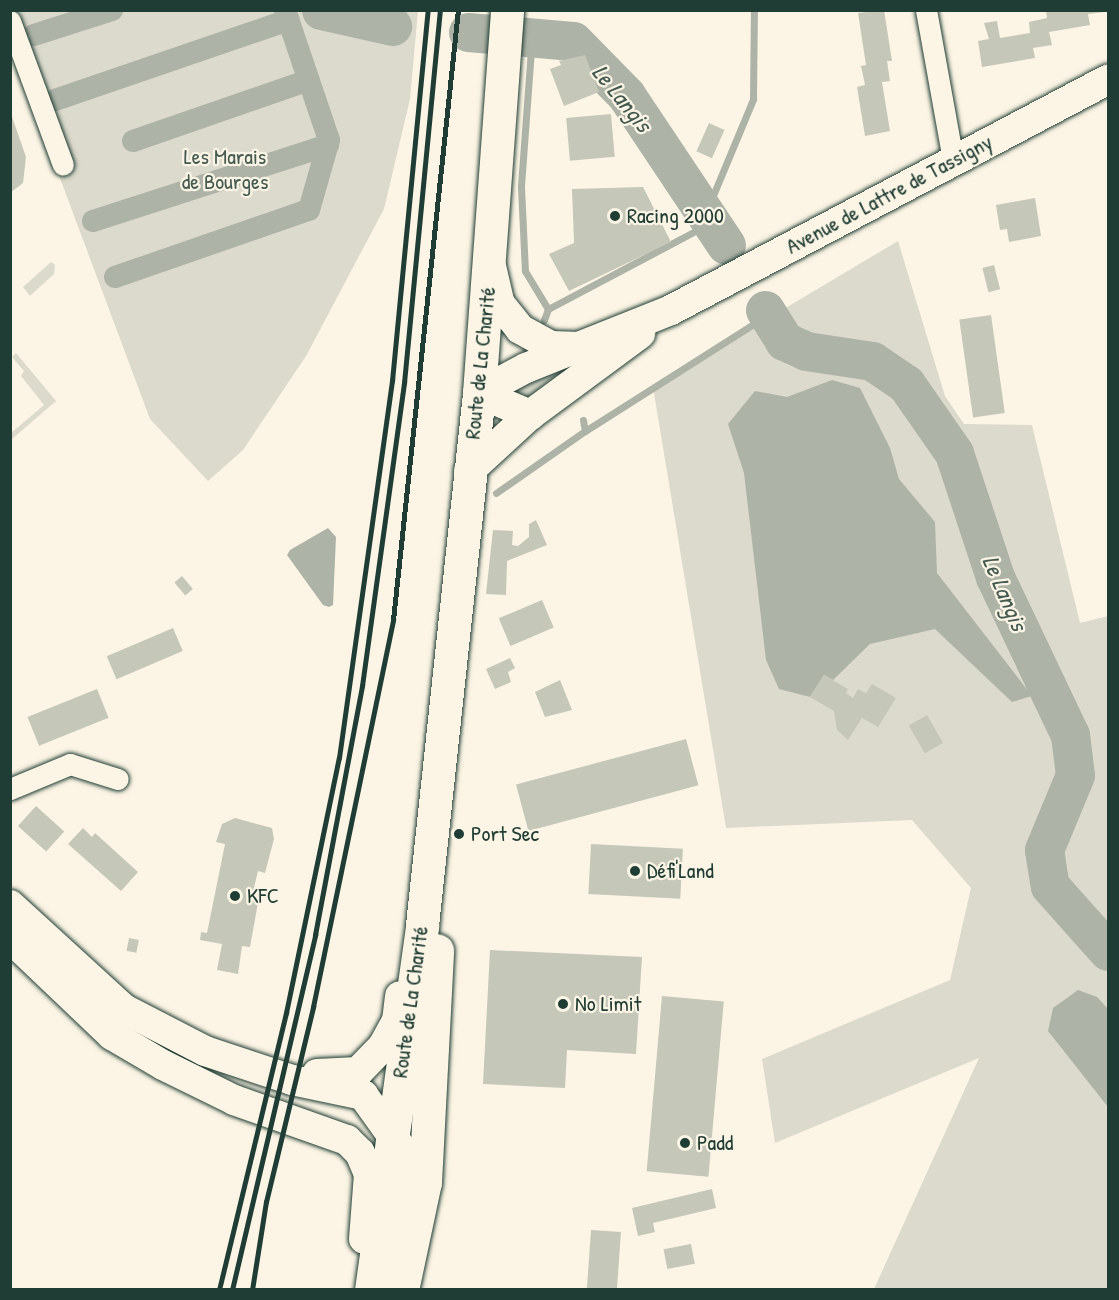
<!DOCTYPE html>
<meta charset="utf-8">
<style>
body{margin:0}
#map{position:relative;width:1119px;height:1300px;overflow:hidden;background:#fcf5e5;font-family:"Patrick Hand",sans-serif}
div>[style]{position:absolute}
.green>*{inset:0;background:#dcdacc}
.water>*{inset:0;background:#aeb3a7}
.stream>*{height:7px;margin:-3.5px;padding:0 3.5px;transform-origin:3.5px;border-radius:3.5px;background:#aeb3a7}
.canal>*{height:22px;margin:-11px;padding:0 11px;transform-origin:11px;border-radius:11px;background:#aeb3a7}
.river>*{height:39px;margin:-19.5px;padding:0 19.5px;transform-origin:19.5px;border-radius:19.5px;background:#aeb3a7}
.building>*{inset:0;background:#c5c7b9;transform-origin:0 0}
.roads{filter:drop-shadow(0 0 2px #1f3d34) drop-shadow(0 0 2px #1f3d34)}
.minor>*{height:21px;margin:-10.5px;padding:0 10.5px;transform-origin:10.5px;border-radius:10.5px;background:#fcf5e5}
.secondary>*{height:30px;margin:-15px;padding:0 15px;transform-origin:15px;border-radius:15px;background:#fcf5e5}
.primary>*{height:33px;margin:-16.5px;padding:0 16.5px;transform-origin:16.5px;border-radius:16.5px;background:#fcf5e5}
.rail>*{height:4.5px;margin:-2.25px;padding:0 2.25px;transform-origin:2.25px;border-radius:2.25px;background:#1f3d34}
.dots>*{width:16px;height:16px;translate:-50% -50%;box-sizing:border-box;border:3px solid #fcf5e5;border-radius:50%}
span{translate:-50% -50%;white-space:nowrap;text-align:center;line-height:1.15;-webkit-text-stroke:4.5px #fcf5e5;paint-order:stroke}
.park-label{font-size:22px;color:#455c52}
.street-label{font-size:22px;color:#1f3d34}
.poi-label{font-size:22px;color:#1f3d34}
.left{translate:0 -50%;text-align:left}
.water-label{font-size:24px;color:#435a51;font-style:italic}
.frame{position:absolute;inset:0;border:12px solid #1f3d34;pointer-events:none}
</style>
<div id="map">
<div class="green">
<i style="clip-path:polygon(10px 11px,418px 11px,410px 99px,384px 209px,306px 356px,243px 450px,208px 481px,150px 419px,11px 47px)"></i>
<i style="clip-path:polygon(898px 241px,945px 396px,964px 424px,1032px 425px,1080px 623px,1108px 616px,1108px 1289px,874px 1289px,979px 1058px,775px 1143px,762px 1059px,950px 980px,971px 888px,912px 820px,726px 828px,653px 387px)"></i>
<i style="clip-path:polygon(51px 262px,55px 265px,54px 274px,30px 296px,23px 287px)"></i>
<i style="clip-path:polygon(16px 353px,56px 401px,11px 440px,11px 433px,44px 405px,21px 376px,24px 371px,12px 357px)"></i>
<i style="clip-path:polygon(567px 367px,571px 372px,528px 401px,510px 397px,515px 382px)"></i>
</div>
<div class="water">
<i style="clip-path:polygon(832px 380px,860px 388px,890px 448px,899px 479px,935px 522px,937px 573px,1032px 696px,1012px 702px,935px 629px,870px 644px,833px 680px,824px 675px,810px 697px,779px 689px,766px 660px,744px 473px,728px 424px,755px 391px,787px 397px)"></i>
<i style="clip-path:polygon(328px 528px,336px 537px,333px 605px,329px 607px,323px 605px,287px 555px,290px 550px)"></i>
<i style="clip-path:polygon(1078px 990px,1097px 997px,1108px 1009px,1108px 1107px,1048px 1031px,1053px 1008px)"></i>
</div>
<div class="stream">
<i style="left:532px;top:36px;width:151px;rotate:94.2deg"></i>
<i style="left:521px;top:187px;width:84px;rotate:87.3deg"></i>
<i style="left:525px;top:271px;width:44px;rotate:58.8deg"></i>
<i style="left:548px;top:309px;width:12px;rotate:110deg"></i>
<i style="left:548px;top:309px;width:171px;rotate:-27.9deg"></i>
<i style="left:699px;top:229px;width:141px;rotate:-67.4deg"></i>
<i style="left:753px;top:99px;width:89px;rotate:-89.4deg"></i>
<i style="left:583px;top:420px;width:11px;rotate:80deg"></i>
<i style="left:585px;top:431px;width:217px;rotate:-32.4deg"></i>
<i style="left:496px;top:493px;width:108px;rotate:-34.9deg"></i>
</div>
<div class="canal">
<i style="left:34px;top:35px;width:82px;rotate:-17.8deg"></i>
<i style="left:55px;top:100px;width:247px;rotate:-18.9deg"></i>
<i style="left:133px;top:141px;width:186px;rotate:-19.1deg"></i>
<i style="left:93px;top:221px;width:247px;rotate:-17.9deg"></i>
<i style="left:115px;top:277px;width:205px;rotate:-19.1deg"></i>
<i style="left:309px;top:210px;width:73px;rotate:-74.1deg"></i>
<i style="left:329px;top:140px;width:137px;rotate:-108.7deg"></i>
</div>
<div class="river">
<i style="left:321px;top:10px;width:73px;rotate:12.7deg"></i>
<i style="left:468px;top:32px;width:105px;rotate:4.9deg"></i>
<i style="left:573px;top:41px;width:76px;rotate:45.5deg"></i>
<i style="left:626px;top:95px;width:180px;rotate:56.3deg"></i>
<i style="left:765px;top:310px;width:36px;rotate:58deg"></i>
<i style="left:784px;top:341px;width:24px;rotate:24deg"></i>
<i style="left:806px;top:351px;width:67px;rotate:8.6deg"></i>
<i style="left:872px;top:361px;width:41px;rotate:34.1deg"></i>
<i style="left:906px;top:384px;width:84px;rotate:55.2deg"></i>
<i style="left:954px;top:453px;width:131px;rotate:71.7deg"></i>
<i style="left:995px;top:577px;width:175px;rotate:64.6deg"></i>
<i style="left:1070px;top:735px;width:40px;rotate:82.9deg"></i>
<i style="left:1075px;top:775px;width:81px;rotate:112.5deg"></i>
<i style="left:1044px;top:850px;width:36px;rotate:81deg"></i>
<i style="left:1050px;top:886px;width:87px;rotate:48.3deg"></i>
</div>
<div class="building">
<i style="clip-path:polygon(884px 10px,892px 61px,887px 61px,890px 81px,882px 82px,890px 131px,865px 136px,857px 87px,865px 85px,861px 66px,866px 65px,858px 13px)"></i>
<i style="clip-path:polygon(1046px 10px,1105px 12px,1088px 14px,1090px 25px,1049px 32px,1052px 45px,1033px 48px,1035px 58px,982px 67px,978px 41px,989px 39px,984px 23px,997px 21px,1000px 38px,1030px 33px,1029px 22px,1047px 18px)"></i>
<i style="clip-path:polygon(585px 55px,599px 92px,564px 106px,550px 69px,561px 65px,559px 61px)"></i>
<i style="clip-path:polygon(10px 111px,26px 157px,23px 183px,10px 193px)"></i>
<i style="left:611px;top:114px;width:43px;height:45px;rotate:85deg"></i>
<i style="left:709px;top:123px;width:17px;height:31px;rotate:24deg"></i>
<i style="clip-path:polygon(643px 187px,671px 242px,569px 291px,549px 254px,574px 243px,572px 189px)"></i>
<i style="clip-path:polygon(1035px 198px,1041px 236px,1009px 242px,1007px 229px,1000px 230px,996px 205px)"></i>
<i style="left:994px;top:265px;width:25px;height:12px;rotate:76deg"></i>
<i style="left:991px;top:315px;width:99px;height:32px;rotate:82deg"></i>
<i style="clip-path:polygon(536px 520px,547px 545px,507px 561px,506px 595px,486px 594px,493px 530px,513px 531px,512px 545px,518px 546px,529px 537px,529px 524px)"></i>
<i style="left:182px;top:576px;width:17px;height:10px;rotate:50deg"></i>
<i style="left:542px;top:600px;width:30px;height:47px;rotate:67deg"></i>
<i style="left:173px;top:628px;width:25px;height:72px;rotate:67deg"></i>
<i style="clip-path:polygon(510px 658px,515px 668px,508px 672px,511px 682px,495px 689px,486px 669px)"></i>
<i style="clip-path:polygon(824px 675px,848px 689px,846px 693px,853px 698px,858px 689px,866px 693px,872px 684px,896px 698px,878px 727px,862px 718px,848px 740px,837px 730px,834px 711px,810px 697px)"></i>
<i style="clip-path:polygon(560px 680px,572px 710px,545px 717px,535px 692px)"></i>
<i style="left:97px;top:689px;width:31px;height:75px;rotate:68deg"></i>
<i style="left:927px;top:715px;width:32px;height:21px;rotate:60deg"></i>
<i style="left:686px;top:739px;width:48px;height:176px;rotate:75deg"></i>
<i style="left:36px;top:806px;width:38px;height:27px;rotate:42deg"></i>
<i style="clip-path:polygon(235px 818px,272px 828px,274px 839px,265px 873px,258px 871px,252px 896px,259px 897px,250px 947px,242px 946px,238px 974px,217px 970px,222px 944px,200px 940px,201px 932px,207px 933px,225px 844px,216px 842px,222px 824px)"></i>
<i style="clip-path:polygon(83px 828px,92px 837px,95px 833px,138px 872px,121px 891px,68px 844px)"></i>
<i style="left:591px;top:844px;width:92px;height:50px;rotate:3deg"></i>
<i style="left:129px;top:938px;width:10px;height:13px;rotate:11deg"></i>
<i style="clip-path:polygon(490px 950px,642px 957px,636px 1054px,567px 1050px,565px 1088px,483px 1084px)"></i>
<i style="left:662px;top:996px;width:62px;height:176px;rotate:5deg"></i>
<i style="clip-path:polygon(712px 1189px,716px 1208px,653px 1223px,655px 1232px,638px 1236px,632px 1208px)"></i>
<i style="left:591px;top:1230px;width:30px;height:59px;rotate:4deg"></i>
<i style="left:691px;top:1244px;width:20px;height:28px;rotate:79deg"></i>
</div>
<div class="roads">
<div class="minor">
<i style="left:926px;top:10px;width:152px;rotate:79.8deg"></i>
<i style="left:10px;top:21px;width:153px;rotate:69.8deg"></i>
<i style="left:10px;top:789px;width:65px;rotate:-22.6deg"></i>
<i style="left:70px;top:764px;width:50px;rotate:17.4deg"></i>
</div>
<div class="secondary">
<i style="left:491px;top:266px;width:39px;rotate:77deg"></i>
<i style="left:500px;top:304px;width:32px;rotate:51deg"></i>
<i style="left:520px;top:329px;width:35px;rotate:29deg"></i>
<i style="left:551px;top:346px;width:29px;rotate:2deg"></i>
<i style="left:479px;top:393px;width:53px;rotate:-28deg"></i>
<i style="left:526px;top:368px;width:156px;rotate:-21.8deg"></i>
<i style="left:671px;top:310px;width:494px;rotate:-27.8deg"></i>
<i style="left:479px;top:393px;width:56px;rotate:23.3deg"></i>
<i style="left:469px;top:471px;width:83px;rotate:-42.6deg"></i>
<i style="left:530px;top:415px;width:137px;rotate:-36.4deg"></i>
<i style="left:10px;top:905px;width:154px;rotate:42.4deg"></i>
<i style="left:124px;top:1009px;width:91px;rotate:27.4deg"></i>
<i style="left:205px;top:1051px;width:92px;rotate:18.4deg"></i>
<i style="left:292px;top:1080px;width:73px;rotate:11.9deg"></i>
<i style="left:363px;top:1095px;width:65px;rotate:54.4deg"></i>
<i style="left:401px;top:1148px;width:127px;rotate:92.3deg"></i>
<i style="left:10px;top:938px;width:141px;rotate:43.6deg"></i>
<i style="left:112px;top:1035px;width:59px;rotate:30.5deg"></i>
<i style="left:163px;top:1065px;width:79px;rotate:26.2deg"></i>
<i style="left:234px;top:1100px;width:120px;rotate:19.5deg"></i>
<i style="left:347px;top:1140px;width:18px;rotate:45deg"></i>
<i style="left:360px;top:1153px;width:23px;rotate:67deg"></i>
<i style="left:369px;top:1174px;width:65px;rotate:94.4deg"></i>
<i style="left:317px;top:1074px;width:41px;rotate:-2.8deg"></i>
<i style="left:358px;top:1072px;width:36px;rotate:-46deg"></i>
<i style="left:383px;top:1046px;width:29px;rotate:-61deg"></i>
<i style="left:397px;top:1021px;width:25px;rotate:-83deg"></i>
</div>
<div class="primary">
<i style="left:371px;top:1290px;width:369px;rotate:-82deg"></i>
<i style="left:422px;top:925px;width:535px;rotate:-83.88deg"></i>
<i style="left:479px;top:393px;width:384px;rotate:-85.8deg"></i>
<i style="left:402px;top:1290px;width:110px;rotate:-78deg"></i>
<i style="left:425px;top:1182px;width:232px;rotate:-87deg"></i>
</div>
</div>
<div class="rail">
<i style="left:219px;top:1290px;width:285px;rotate:-76.4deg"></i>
<i style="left:286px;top:1013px;width:260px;rotate:-78.3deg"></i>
<i style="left:339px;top:758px;width:381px;rotate:-82deg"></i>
<i style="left:392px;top:381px;width:373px;rotate:-84.5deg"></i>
<i style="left:232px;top:1290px;width:365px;rotate:-76.8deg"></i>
<i style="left:315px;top:935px;width:253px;rotate:-79.3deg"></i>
<i style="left:362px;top:686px;width:306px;rotate:-82.1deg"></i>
<i style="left:404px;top:383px;width:375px;rotate:-84.5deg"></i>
<i style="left:252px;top:1290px;width:89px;rotate:-81deg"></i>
<i style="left:266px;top:1202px;width:201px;rotate:-76.4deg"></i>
<i style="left:313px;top:1007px;width:395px;rotate:-78.3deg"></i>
<i style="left:393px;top:620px;width:613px;rotate:-83.92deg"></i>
</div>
<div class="dots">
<i style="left:615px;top:216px;background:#1f3d34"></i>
<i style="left:459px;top:834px;background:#1f3d34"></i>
<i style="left:635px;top:871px;background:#1f3d34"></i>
<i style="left:235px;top:896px;background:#1f3d34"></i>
<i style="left:563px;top:1004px;background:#1f3d34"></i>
<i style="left:685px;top:1143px;background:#1f3d34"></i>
</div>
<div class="park-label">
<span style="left:225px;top:169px">Les Marais<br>de Bourges</span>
</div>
<div class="street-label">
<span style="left:889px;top:194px;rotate:-28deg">Avenue de Lattre de Tassigny</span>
<span style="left:480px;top:363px;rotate:-84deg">Route de La Charité</span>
<span style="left:410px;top:1002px;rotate:-82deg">Route de La Charité</span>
</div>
<div class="poi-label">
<span class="left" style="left:627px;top:216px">Racing 2000</span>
<span class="left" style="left:471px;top:834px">Port Sec</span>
<span class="left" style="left:647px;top:871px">Défi'Land</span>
<span class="left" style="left:247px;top:896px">KFC</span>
<span class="left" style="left:575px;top:1004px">No Limit</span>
<span class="left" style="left:697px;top:1143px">Padd</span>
</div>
<div class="water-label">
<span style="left:622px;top:98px;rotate:51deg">Le Langis</span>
<span style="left:1005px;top:593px;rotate:67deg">Le Langis</span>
</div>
<div class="frame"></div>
</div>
